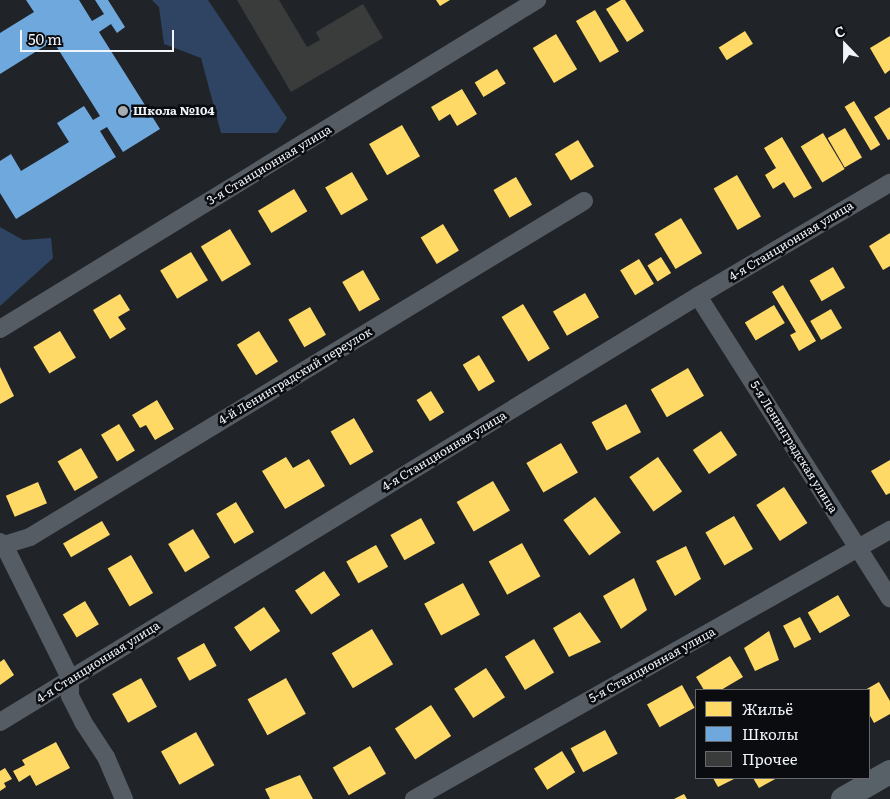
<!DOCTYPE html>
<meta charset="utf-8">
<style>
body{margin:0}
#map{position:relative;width:890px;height:799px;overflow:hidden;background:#202428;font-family:Literata,serif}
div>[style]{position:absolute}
.green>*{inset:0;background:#2e4462}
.homes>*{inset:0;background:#ffd966;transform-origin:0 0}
.schools>*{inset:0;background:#6fa8dc}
.building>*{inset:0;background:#3a3c3b}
.street>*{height:18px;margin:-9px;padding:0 9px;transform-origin:9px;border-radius:9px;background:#565c64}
.secondary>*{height:24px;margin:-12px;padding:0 12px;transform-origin:12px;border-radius:12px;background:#586068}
.dots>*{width:14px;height:14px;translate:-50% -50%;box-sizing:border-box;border:2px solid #0a0c10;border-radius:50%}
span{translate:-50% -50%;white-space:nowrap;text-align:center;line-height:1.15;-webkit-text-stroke:5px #0a0c10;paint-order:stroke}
.poi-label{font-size:12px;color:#f0f5fb;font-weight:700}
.left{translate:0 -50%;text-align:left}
.street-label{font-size:12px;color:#f0f5fb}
.legend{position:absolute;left:695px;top:689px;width:175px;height:90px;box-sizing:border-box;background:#0a0c10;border:1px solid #66696e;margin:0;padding:6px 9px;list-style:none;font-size:15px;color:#f0f5fb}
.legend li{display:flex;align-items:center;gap:10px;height:25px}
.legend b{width:25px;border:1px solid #66696e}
.north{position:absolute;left:820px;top:20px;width:50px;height:50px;-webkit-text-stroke:4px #0a0c10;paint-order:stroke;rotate:338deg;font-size:14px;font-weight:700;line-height:20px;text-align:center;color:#f0f5fb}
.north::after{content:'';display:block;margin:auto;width:18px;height:22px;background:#f0f5fb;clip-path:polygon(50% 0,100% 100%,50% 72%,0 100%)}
.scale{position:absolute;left:20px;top:30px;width:154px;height:22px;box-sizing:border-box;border:2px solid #f0f5fb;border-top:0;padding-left:6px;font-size:15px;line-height:18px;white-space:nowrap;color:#f0f5fb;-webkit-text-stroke:4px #0a0c10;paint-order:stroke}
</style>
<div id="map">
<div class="green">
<i style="clip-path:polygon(152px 0,208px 0,287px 118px,277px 133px,221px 133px,201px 58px,164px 44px,159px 7px)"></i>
<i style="clip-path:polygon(0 227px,23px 240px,51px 238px,53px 258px,0 306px)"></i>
</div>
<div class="homes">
<i style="clip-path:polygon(436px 0,450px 0,440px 6px)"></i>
<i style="clip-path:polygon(621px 0,625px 0,644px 31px,627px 42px,606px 9px)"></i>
<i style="left:595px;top:10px;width:48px;height:22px;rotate:60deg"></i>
<i style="left:745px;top:31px;width:15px;height:31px;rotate:58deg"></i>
<i style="left:556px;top:34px;width:41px;height:27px;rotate:59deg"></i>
<i style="clip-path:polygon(890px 36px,890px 70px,885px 74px,870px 48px)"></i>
<i style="left:497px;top:69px;width:17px;height:26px;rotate:59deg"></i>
<i style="clip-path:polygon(462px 89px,477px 114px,457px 126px,450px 114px,439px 121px,431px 107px)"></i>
<i style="left:854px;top:101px;width:51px;height:11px;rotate:59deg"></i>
<i style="clip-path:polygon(890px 107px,890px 139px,888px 140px,874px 117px)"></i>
<i style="left:402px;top:125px;width:36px;height:38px;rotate:60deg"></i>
<i style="left:845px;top:128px;width:34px;height:20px;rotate:60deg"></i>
<i style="left:823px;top:133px;width:42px;height:26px;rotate:59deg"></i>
<i style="clip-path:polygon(782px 137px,812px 188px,794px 198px,784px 182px,773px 189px,765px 175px,776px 168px,764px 148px)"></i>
<i style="left:578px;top:140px;width:31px;height:27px;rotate:59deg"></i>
<i style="left:352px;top:172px;width:32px;height:31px;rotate:60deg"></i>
<i style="left:737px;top:175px;width:48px;height:27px;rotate:60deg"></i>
<i style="left:516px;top:177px;width:32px;height:26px;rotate:60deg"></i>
<i style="left:294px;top:189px;width:26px;height:42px;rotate:59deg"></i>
<i style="left:681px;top:218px;width:41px;height:31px;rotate:59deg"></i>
<i style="left:443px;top:224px;width:31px;height:26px;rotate:59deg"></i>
<i style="left:230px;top:229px;width:41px;height:34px;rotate:59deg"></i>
<i style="clip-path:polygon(890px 233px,890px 266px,883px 270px,869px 246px)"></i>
<i style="left:191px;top:252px;width:33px;height:36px;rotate:59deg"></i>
<i style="left:661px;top:257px;width:19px;height:16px;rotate:58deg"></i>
<i style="left:639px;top:259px;width:29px;height:22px;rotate:59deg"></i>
<i style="left:833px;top:267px;width:24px;height:27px;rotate:60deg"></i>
<i style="left:363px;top:270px;width:34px;height:24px;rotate:60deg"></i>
<i style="clip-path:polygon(783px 285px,816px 341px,799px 351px,790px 335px,796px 332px,772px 292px)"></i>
<i style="left:585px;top:293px;width:28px;height:37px;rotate:60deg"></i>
<i style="clip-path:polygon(120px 294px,130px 310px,118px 317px,126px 329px,110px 339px,93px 310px)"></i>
<i style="left:523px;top:304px;width:52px;height:25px;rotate:59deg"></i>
<i style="left:774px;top:305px;width:21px;height:34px;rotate:59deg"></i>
<i style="left:310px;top:307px;width:32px;height:25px;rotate:60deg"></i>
<i style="left:831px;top:309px;width:22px;height:24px;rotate:60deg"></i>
<i style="left:60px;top:331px;width:31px;height:31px;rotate:59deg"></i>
<i style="left:259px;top:331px;width:36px;height:26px;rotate:58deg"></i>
<i style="left:479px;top:355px;width:31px;height:19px;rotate:59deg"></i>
<i style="clip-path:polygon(0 367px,14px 396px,0 404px)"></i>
<i style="left:688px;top:368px;width:32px;height:43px;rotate:60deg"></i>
<i style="left:431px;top:391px;width:25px;height:17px;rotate:58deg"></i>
<i style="clip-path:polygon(157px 400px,174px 429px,155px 440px,146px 425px,140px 428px,132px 415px)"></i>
<i style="left:626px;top:404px;width:32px;height:39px;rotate:62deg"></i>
<i style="left:354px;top:418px;width:39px;height:27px;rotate:60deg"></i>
<i style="left:119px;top:424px;width:31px;height:21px;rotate:59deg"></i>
<i style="left:721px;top:431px;width:29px;height:34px;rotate:56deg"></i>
<i style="left:561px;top:443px;width:34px;height:40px;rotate:60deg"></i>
<i style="left:81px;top:448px;width:34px;height:27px;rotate:60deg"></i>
<i style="clip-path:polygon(286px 457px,293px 468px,309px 459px,325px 486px,285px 509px,262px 471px)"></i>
<i style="left:658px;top:457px;width:42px;height:35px;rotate:55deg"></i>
<i style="clip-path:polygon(890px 460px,890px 493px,886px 495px,871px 471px)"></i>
<i style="left:493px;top:481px;width:34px;height:42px;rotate:60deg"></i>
<i style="left:38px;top:482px;width:23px;height:35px;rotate:67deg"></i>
<i style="left:784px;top:487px;width:43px;height:33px;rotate:57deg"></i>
<i style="left:595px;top:497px;width:44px;height:39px;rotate:54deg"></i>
<i style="left:236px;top:502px;width:35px;height:23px;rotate:59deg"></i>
<i style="left:734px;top:516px;width:38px;height:33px;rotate:60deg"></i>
<i style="left:421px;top:518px;width:29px;height:35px;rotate:61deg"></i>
<i style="left:102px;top:521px;width:16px;height:45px;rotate:60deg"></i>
<i style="left:193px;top:529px;width:33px;height:29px;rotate:59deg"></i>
<i style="left:522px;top:543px;width:38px;height:38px;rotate:61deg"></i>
<i style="left:376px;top:545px;width:25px;height:34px;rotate:61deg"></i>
<i style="clip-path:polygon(686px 546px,701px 579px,675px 596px,656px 561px)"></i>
<i style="left:131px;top:555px;width:44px;height:27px;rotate:60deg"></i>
<i style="left:324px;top:571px;width:29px;height:35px;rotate:56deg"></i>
<i style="clip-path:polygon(634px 578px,647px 610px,621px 629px,603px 596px)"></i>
<i style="left:463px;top:583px;width:36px;height:44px;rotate:62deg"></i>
<i style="left:838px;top:595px;width:24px;height:35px;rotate:60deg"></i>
<i style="left:85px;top:601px;width:27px;height:26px;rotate:59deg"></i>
<i style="left:264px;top:607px;width:29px;height:36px;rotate:56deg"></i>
<i style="clip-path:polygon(580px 612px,601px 642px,569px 657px,553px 628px)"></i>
<i style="left:800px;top:617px;width:25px;height:19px;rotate:63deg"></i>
<i style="left:372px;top:629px;width:41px;height:47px;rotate:59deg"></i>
<i style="clip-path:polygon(769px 631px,779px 660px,755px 671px,744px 648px)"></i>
<i style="left:534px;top:639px;width:39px;height:34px;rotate:59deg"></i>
<i style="left:204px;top:643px;width:26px;height:31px;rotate:61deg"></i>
<i style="clip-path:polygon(730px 656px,743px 677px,721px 690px,704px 690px,696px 677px)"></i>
<i style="clip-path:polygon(4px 659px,14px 675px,0 685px,0 662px)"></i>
<i style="left:486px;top:668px;width:35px;height:38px;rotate:57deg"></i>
<i style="left:141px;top:678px;width:33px;height:33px;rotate:61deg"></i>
<i style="left:286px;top:678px;width:41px;height:44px;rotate:61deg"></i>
<i style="clip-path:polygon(879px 682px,890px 701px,890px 714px,874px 723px,869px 714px,869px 690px,865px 690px)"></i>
<i style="left:682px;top:685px;width:26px;height:40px;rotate:61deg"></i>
<i style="left:431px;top:705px;width:37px;height:43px;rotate:57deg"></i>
<i style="left:605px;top:730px;width:27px;height:39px;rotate:62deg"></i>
<i style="left:196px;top:732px;width:38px;height:40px;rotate:61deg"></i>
<i style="clip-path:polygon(56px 742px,70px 768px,36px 786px,30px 775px,19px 782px,13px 771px,25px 765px,22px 760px)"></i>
<i style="left:370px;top:746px;width:32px;height:43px;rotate:60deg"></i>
<i style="left:562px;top:751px;width:25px;height:33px;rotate:58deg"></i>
<i style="clip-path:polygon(5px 768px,12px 779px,4px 783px,6px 787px,0 791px,0 771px)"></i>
<i style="clip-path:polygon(300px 775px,313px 799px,270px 799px,265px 789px)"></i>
<i style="clip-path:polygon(713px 778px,736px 778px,718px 787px)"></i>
<i style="clip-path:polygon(753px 778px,777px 778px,759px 788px)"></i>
<i style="clip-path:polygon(684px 794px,687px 799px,674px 799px)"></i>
</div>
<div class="schools">
<i style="clip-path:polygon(26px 0,79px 0,92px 21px,104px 14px,95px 0,108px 0,125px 27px,117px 33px,111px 24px,99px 32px,160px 129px,123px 152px,107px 127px,100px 131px,116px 157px,16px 219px,0 193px,0 161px,11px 154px,21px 171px,69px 142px,57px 123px,84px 106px,93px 120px,100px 116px,53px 41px,0 74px,0 33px,34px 12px)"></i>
</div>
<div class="building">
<i style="clip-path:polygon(237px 0,279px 0,307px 47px,320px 40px,316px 32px,363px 4px,383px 38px,291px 92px)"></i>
</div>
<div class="street">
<i style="left:698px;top:296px;width:358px;rotate:57.6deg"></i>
<i style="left:0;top:329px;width:630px;rotate:-31.49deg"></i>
<i style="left:0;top:542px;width:5px;rotate:37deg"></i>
<i style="left:4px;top:545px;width:148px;rotate:63.6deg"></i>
<i style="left:70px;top:678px;width:18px;rotate:90deg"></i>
<i style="left:70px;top:696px;width:29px;rotate:63deg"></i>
<i style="left:83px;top:722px;width:42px;rotate:56.7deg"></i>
<i style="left:106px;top:757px;width:46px;rotate:66.8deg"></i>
<i style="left:4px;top:545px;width:27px;rotate:-17deg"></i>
<i style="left:30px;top:537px;width:648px;rotate:-31.24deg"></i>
<i style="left:0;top:722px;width:818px;rotate:-31.4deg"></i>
<i style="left:698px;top:296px;width:223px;rotate:-30.5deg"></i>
<i style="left:414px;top:799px;width:547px;rotate:-29.47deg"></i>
</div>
<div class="secondary">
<i style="left:843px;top:799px;width:54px;rotate:-29.9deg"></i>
</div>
<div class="dots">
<i style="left:123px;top:111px;background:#a7acb1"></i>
</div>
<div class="poi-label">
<span class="left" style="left:133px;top:111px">Школа №104</span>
</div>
<div class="street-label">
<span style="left:269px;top:165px;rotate:-31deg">3-я Станционная улица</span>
<span style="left:791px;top:241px;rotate:-31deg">4-я Станционная улица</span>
<span style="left:295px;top:376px;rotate:-31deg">4-й Ленинградский переулок</span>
<span style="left:794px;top:447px;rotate:58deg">5-я Ленинградская улица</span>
<span style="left:444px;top:451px;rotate:-31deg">4-я Станционная улица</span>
<span style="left:98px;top:662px;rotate:-32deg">4-я Станционная улица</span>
<span style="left:652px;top:665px;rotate:-29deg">5-я Станционная улица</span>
</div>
<ul class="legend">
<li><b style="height:14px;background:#ffd966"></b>Жильё</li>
<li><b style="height:14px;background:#6fa8dc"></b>Школы</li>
<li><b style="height:14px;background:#3a3c3b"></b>Прочее</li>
</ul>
<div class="north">С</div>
<div class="scale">50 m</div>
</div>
